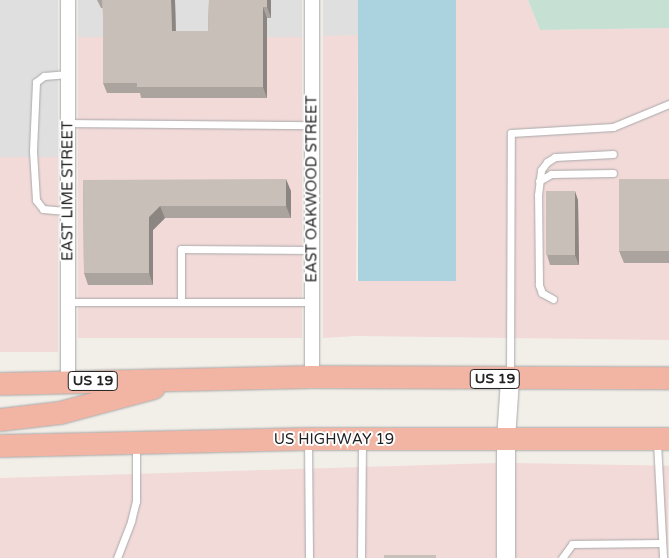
<!DOCTYPE html>
<style>
body{margin:0}
#map{position:relative;width:669px;height:558px;overflow:hidden;background:#f2efe9;font-family:"Varela Round",sans-serif}
div>[style]{position:absolute}
.residential>*{inset:0;background:#e0dfdf;transform-origin:0 0}
.commercial>*{inset:0;background:#f2dad9;transform-origin:0 0}
.wetland>*{inset:0;background:#c6e0d4}
.water>*{inset:0;background:#aad3df;transform-origin:0 0}
.roads{filter:drop-shadow(0 0 1px #a9a9a9) drop-shadow(0 0 1px #a9a9a9)}
.service>*{height:7px;margin:-3.5px;padding:0 3.5px;transform-origin:3.5px;border-radius:3.5px;background:#fff}
.minor>*{height:14px;margin:-7px;padding:0 7px;transform-origin:7px;border-radius:7px;background:#fff}
.tertiary>*{height:18px;margin:-9px;padding:0 9px;transform-origin:9px;border-radius:9px;background:#fff}
.trunk>*{height:22px;margin:-11px;padding:0 11px;transform-origin:11px;border-radius:11px;background:#f2b4a3}
.wall>*{inset:0;background:#aba49e}
.shaded-wall>*{inset:0;background:#8b8681}
.building>*{inset:0;background:#c7bfb8;transform-origin:0 0}
span{translate:-50% -50%;white-space:nowrap;text-align:center;line-height:1.15;-webkit-text-stroke:4px #fff;paint-order:stroke}
.shield-label span{padding:1px 4px;background:#fff;border:1px solid;border-radius:4px;-webkit-text-stroke-width:0}
.shield-label{font-size:14px;color:#222;font-weight:700}
.street-label{font-size:15px;color:#222}
</style>
<div id="map">
<div class="residential">
<i style="left:0;top:0;width:58px;height:157px"></i>
<i style="clip-path:polygon(78px 0,302px 0,302px 37px,78px 46px)"></i>
<i style="left:323px;top:0;width:35px;height:36px"></i>
</div>
<div class="commercial">
<i style="clip-path:polygon(456px 0,528px 0,540px 30px,669px 28px,669px 340px,357px 336px,323px 338px,323px 36px,358px 35px,356px 281px,454px 279px)"></i>
<i style="left:302px;top:37px;width:301px;height:224px;rotate:90deg"></i>
<i style="left:0;top:157px;width:58px;height:195px"></i>
<i style="clip-path:polygon(496px 463px,496px 558px,0 558px,0 478px)"></i>
<i style="left:516px;top:463px;width:153px;height:95px;rotate:1deg"></i>
</div>
<div class="wetland">
<i style="clip-path:polygon(528px 0,669px 0,669px 28px,540px 30px)"></i>
</div>
<div class="water">
<i style="left:358px;top:0;width:98px;height:281px"></i>
</div>
<div class="roads">
<div class="service">
<i style="left:68px;top:74px;width:24px;rotate:175deg"></i>
<i style="left:44px;top:76px;width:10px;rotate:143deg"></i>
<i style="left:36px;top:82px;width:69px;rotate:92.5deg"></i>
<i style="left:33px;top:151px;width:49px;rotate:86.5deg"></i>
<i style="left:36px;top:200px;width:11px;rotate:52deg"></i>
<i style="left:43px;top:209px;width:25px;rotate:5deg"></i>
<i style="left:68px;top:123px;width:244px;rotate:0.5deg"></i>
<i style="left:539px;top:181px;width:14px;rotate:-30deg"></i>
<i style="left:551px;top:174px;width:62px;rotate:-0.9deg"></i>
<i style="left:553px;top:299px;width:13px;rotate:-151deg"></i>
<i style="left:542px;top:293px;width:9px;rotate:-111deg"></i>
<i style="left:539px;top:285px;width:90px;rotate:-90.6deg"></i>
<i style="left:538px;top:195px;width:25px;rotate:-83deg"></i>
<i style="left:541px;top:170px;width:10px;rotate:-53deg"></i>
<i style="left:547px;top:162px;width:9px;rotate:-32deg"></i>
<i style="left:555px;top:157px;width:58px;rotate:-3deg"></i>
<i style="left:68px;top:302px;width:244px"></i>
<i style="left:181px;top:302px;width:53px;rotate:-90deg"></i>
<i style="left:181px;top:249px;width:131px;rotate:0.4deg"></i>
<i style="left:510px;top:374px;width:241px;rotate:-89.8deg"></i>
<i style="left:511px;top:133px;width:102px;rotate:-3.4deg"></i>
<i style="left:613px;top:127px;width:61px;rotate:-22.3deg"></i>
<i style="left:308px;top:441px;width:117px;rotate:89.5deg"></i>
<i style="left:657px;top:442px;width:116px;rotate:87deg"></i>
<i style="left:117px;top:558px;width:40px;rotate:-69deg"></i>
<i style="left:131px;top:521px;width:21px;rotate:-76deg"></i>
<i style="left:136px;top:501px;width:55px;rotate:-90deg"></i>
<i style="left:361px;top:558px;width:115px;rotate:-89.5deg"></i>
<i style="left:562px;top:558px;width:17px;rotate:-54deg"></i>
<i style="left:572px;top:544px;width:90px;rotate:-0.6deg"></i>
</div>
<div class="minor">
<i style="left:68px;top:0;width:381px;rotate:90deg"></i>
<i style="left:312px;top:0;width:377px;rotate:90deg"></i>
</div>
<div class="tertiary">
<i style="left:506px;top:558px;width:119px;rotate:-90deg"></i>
<i style="left:506px;top:439px;width:59px;rotate:-86.1deg"></i>
</div>
<div class="trunk">
<i style="left:0;top:384px;width:312px;rotate:-1.3deg"></i>
<i style="left:312px;top:377px;width:357px;rotate:0.2deg"></i>
<i style="left:0;top:420px;width:60px;rotate:-6.7deg"></i>
<i style="left:60px;top:413px;width:97px;rotate:-14.9deg"></i>
<i style="left:0;top:446px;width:308px;rotate:-1.3deg"></i>
<i style="left:308px;top:439px;width:361px"></i>
</div>
</div>
<div class="wall">
<i style="clip-path:polygon(97px 0,175px 0,176px 31px,208px 31px,209px 0,271px 0,271px 18px,267px 18px,267px 98px,141px 98px,140px 93px,107px 93px,103px 83px,103px 8px,101px 8px)"></i>
<i style="clip-path:polygon(669px 179px,669px 263px,624px 263px,619px 251px)"></i>
<i style="clip-path:polygon(83px 180px,291px 191px,291px 218px,165px 218px,153px 230px,153px 285px,88px 285px,84px 273px)"></i>
<i style="clip-path:polygon(578px 200px,579px 265px,550px 265px,547px 255px)"></i>
</div>
<div class="shaded-wall">
<i style="clip-path:polygon(171px 0,175px 0,176px 42px,172px 31px)"></i>
<i style="clip-path:polygon(267px 0,271px 0,271px 18px,267px 7px)"></i>
<i style="clip-path:polygon(263px 7px,267px 18px,267px 98px,263px 87px)"></i>
<i style="clip-path:polygon(286px 179px,291px 191px,291px 218px,286px 206px)"></i>
<i style="clip-path:polygon(575px 191px,578px 200px,579px 265px,575px 255px)"></i>
<i style="clip-path:polygon(160px 206px,165px 218px,153px 230px,153px 285px,149px 273px,149px 217px)"></i>
</div>
<div class="building">
<i style="clip-path:polygon(102px 0,171px 0,172px 31px,208px 31px,209px 0,267px 0,267px 7px,263px 7px,263px 87px,137px 87px,137px 83px,103px 83px,103px 16px)"></i>
<i style="clip-path:polygon(286px 179px,286px 206px,160px 206px,149px 217px,149px 273px,84px 273px,83px 180px)"></i>
<i style="left:619px;top:179px;width:50px;height:72px"></i>
<i style="left:546px;top:191px;width:29px;height:64px"></i>
<i style="left:384px;top:555px;width:52px;height:3px"></i>
</div>
<div class="shield-label">
<span style="left:495px;top:379px">US 19</span>
<span style="left:93px;top:381px">US 19</span>
</div>
<div class="street-label">
<span style="left:312px;top:189px;rotate:-90deg">EAST OAKWOOD STREET</span>
<span style="left:68px;top:191px;rotate:-90deg">EAST LIME STREET</span>
<span style="left:334px;top:440px">US HIGHWAY 19</span>
</div>
</div>
